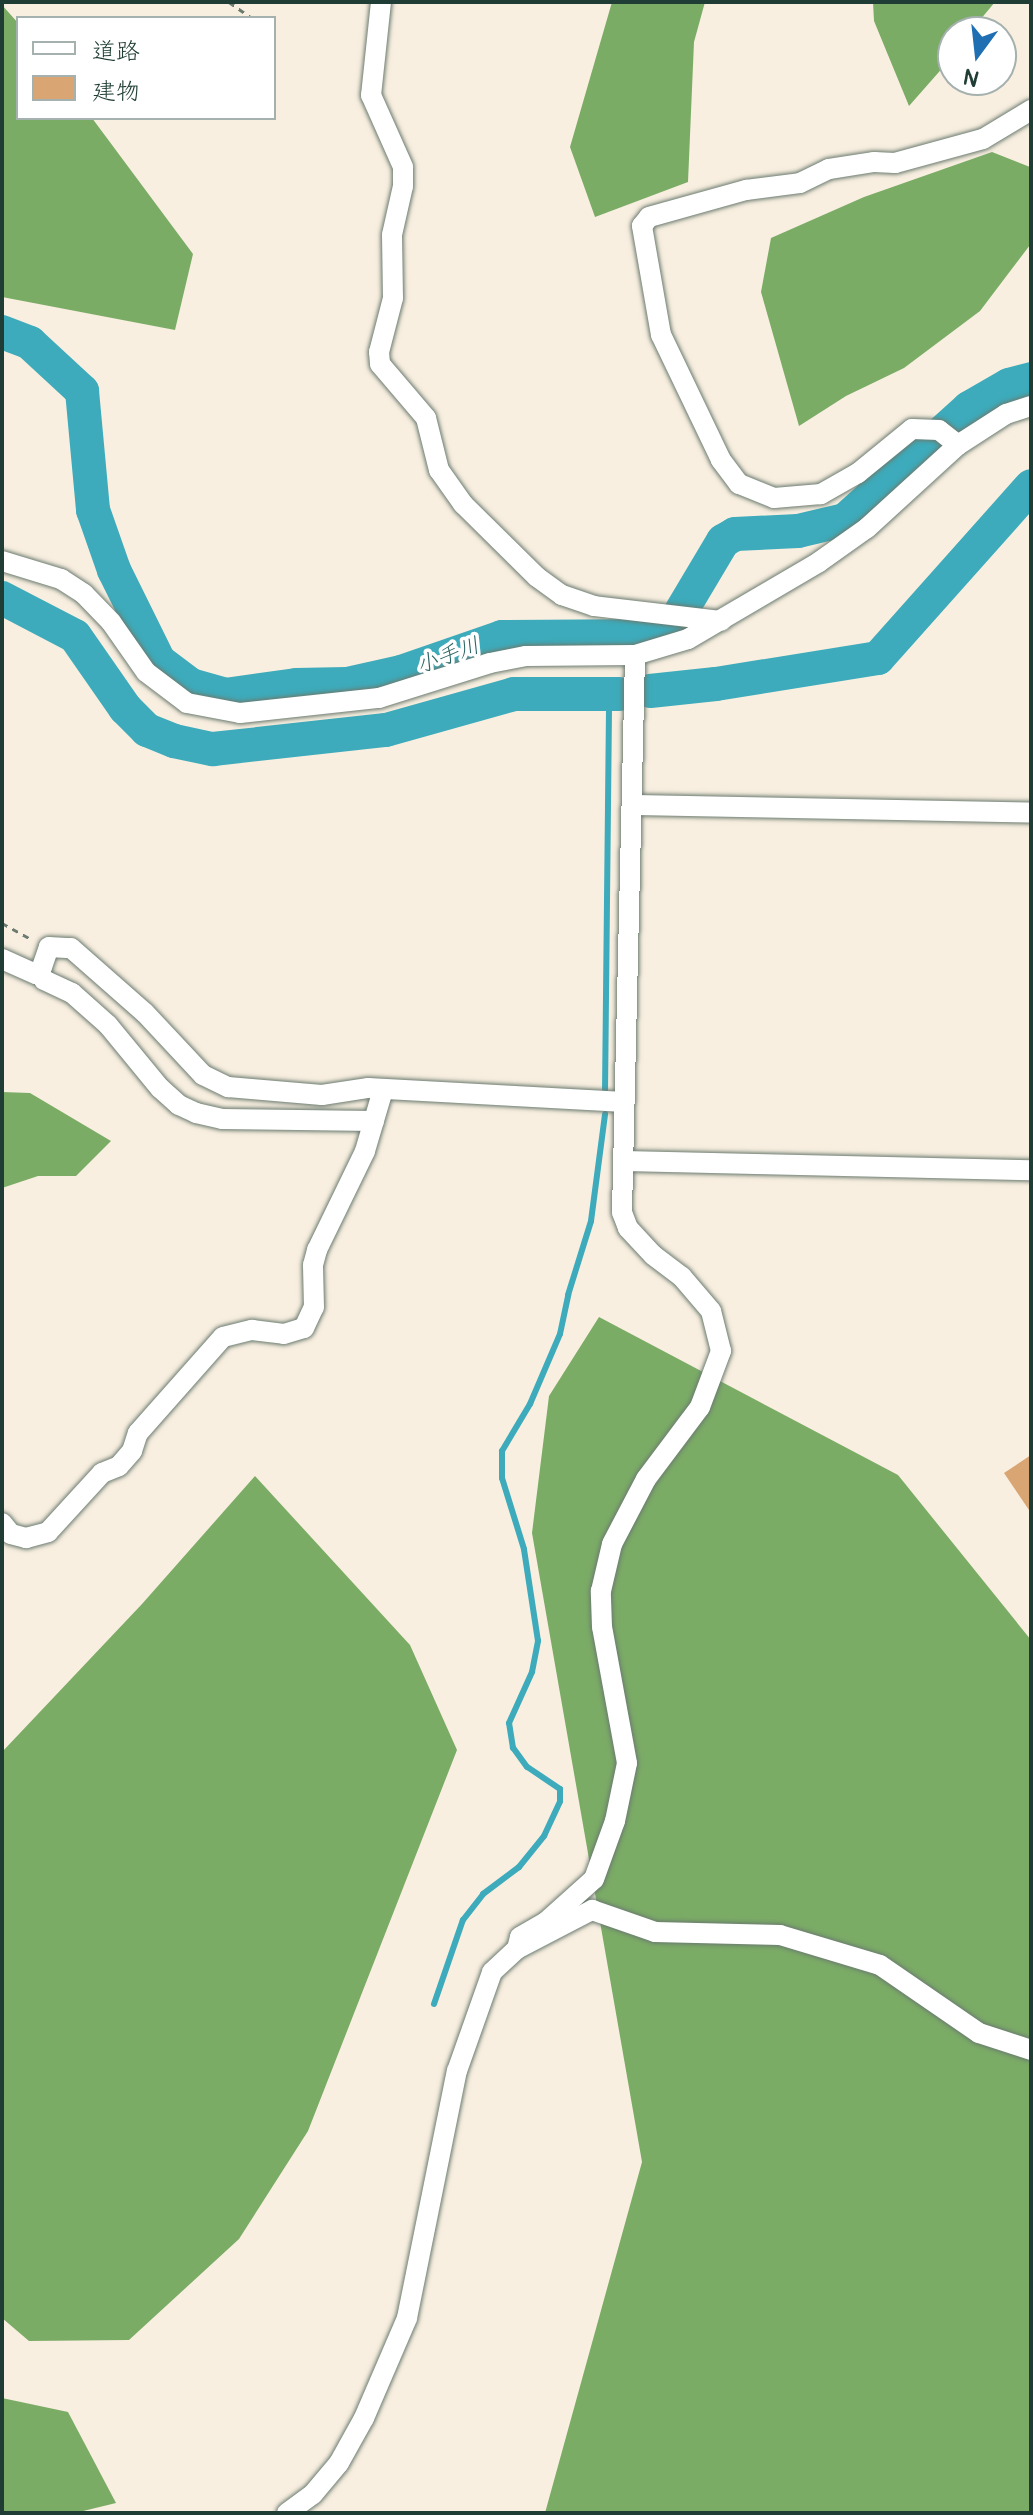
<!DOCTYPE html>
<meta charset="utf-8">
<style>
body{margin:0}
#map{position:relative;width:1033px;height:2515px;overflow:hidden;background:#f8efe0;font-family:Pangolin,"Klee One",sans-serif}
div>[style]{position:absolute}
.forest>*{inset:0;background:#7bac66}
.stream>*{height:6px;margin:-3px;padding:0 3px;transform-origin:3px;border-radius:3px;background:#3dabbb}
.river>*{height:34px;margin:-17px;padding:0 17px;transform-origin:17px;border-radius:17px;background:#3dabbb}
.building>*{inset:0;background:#d9a572}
.path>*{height:3px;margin-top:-1.5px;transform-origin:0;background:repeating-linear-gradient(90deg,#6b7b70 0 6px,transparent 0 12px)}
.roads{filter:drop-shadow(0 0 2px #6b7b70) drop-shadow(0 0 2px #6b7b70)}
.minor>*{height:20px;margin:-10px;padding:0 10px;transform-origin:10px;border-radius:10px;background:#fff}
span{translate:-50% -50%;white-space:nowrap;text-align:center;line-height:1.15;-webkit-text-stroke:7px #fff;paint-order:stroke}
.water-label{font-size:22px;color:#2a6463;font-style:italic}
.frame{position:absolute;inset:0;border:4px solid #1f3d34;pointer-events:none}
.legend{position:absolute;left:16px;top:16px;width:260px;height:104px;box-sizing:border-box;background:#fff;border:2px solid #a5b1ae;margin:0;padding:10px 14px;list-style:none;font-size:24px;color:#1f3d34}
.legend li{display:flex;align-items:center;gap:16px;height:40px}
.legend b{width:40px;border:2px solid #a5b1ae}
.north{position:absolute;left:937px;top:16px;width:80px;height:80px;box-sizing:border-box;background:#fff;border:2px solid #a5b1ae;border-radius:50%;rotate:195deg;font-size:22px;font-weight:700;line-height:32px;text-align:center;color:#1f3d34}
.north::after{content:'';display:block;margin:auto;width:28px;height:36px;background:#1f6fb2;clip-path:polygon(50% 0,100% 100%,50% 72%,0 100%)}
</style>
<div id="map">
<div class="forest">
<i style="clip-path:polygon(612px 2px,705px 2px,694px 42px,688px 182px,595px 217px,570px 147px)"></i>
<i style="clip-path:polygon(873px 2px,995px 2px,970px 32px,953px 32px,953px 56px,909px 106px,874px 21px)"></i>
<i style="clip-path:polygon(2px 5px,18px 23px,18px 118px,92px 118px,193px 254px,175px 330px,2px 297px)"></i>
<i style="clip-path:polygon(992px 152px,1030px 167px,1030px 245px,980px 311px,904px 368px,846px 396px,799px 426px,761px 292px,771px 238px,864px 197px)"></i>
<i style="clip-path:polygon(2px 1092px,30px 1093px,111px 1141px,76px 1176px,38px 1176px,2px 1188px)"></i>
<i style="clip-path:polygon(599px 1317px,898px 1475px,1031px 1640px,1031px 2513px,545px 2513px,642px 2162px,532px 1533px,549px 1396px)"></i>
<i style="clip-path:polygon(255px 1476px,410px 1645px,457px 1750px,308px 2131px,239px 2239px,129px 2340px,29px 2341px,2px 2318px,2px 1752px,142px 1604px)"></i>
<i style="clip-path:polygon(2px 2398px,68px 2412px,116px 2503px,75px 2513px,2px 2513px)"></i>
</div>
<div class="stream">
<i style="left:605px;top:1092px;width:397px;rotate:-89.4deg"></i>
<i style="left:434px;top:2004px;width:89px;rotate:-71deg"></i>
<i style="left:463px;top:1920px;width:33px;rotate:-52deg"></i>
<i style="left:483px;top:1894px;width:45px;rotate:-36.9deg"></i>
<i style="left:519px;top:1867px;width:40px;rotate:-51deg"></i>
<i style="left:544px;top:1836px;width:38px;rotate:-65deg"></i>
<i style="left:560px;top:1801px;width:12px;rotate:-90deg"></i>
<i style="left:560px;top:1789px;width:40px;rotate:-146deg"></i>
<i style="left:527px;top:1767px;width:24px;rotate:-126deg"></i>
<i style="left:513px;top:1748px;width:25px;rotate:-99deg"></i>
<i style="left:509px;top:1723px;width:56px;rotate:-65.7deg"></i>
<i style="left:532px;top:1672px;width:32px;rotate:-79deg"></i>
<i style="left:538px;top:1641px;width:93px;rotate:-98.7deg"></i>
<i style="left:524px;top:1549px;width:74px;rotate:-107.2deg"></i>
<i style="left:502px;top:1478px;width:27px;rotate:-90deg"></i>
<i style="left:502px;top:1451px;width:55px;rotate:-59.2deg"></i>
<i style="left:530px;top:1404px;width:76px;rotate:-66.8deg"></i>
<i style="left:560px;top:1334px;width:40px;rotate:-78deg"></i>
<i style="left:568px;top:1295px;width:77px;rotate:-72.7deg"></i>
<i style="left:591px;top:1221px;width:108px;rotate:-82.5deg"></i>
</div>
<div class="river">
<i style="left:2px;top:332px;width:30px;rotate:21deg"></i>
<i style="left:30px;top:343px;width:71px;rotate:42.7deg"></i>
<i style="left:82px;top:391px;width:120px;rotate:84.7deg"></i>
<i style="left:93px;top:510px;width:64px;rotate:70.7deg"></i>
<i style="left:114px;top:570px;width:102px;rotate:63.7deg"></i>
<i style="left:159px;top:661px;width:40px;rotate:37deg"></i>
<i style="left:191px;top:685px;width:35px;rotate:16deg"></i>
<i style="left:225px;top:695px;width:72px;rotate:-8deg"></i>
<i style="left:296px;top:685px;width:51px;rotate:-1.1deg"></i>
<i style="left:347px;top:684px;width:55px;rotate:-12.5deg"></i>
<i style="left:401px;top:672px;width:107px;rotate:-19.1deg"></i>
<i style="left:502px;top:637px;width:151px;rotate:-0.4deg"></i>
<i style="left:653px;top:636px;width:23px;rotate:-29deg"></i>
<i style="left:673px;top:625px;width:98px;rotate:-59.2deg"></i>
<i style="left:723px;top:541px;width:14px;rotate:-30deg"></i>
<i style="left:735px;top:534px;width:63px;rotate:-2.7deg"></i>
<i style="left:798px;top:531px;width:48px;rotate:-13.2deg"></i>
<i style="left:845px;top:520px;width:167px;rotate:-42.1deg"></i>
<i style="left:969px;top:408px;width:46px;rotate:-29.9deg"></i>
<i style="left:1009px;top:385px;width:23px;rotate:-15deg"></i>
<i style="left:2px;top:598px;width:82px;rotate:27.5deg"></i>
<i style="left:75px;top:636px;width:88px;rotate:55.2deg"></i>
<i style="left:125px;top:708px;width:31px;rotate:45deg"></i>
<i style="left:147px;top:730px;width:29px;rotate:22deg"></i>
<i style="left:174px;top:741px;width:40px;rotate:12deg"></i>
<i style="left:213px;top:749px;width:174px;rotate:-6.3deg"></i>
<i style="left:386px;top:730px;width:133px;rotate:-15.7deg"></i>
<i style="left:514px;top:694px;width:105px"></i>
<i style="left:650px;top:691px;width:66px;rotate:-6.1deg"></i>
<i style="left:716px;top:684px;width:164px;rotate:-9.1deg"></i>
<i style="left:878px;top:658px;width:230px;rotate:-48.3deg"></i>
</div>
<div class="building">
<i style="clip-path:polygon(1031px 1455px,1031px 1513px,1004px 1473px)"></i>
</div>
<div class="path">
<i style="left:229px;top:2px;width:28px;rotate:35deg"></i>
<i style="left:2px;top:923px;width:33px;rotate:29deg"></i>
</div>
<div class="roads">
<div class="minor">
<i style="left:381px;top:2px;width:94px;rotate:96.1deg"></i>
<i style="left:371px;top:95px;width:79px;rotate:66deg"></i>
<i style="left:403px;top:167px;width:19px;rotate:90deg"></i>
<i style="left:403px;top:186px;width:50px;rotate:102.7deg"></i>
<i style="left:392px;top:235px;width:63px;rotate:89.1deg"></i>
<i style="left:393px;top:298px;width:56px;rotate:104.5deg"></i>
<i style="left:379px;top:352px;width:12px;rotate:85deg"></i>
<i style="left:380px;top:364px;width:71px;rotate:49.6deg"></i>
<i style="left:426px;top:418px;width:54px;rotate:76deg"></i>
<i style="left:439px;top:470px;width:42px;rotate:54.8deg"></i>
<i style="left:463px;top:504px;width:104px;rotate:44.6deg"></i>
<i style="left:537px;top:577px;width:31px;rotate:36deg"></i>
<i style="left:562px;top:595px;width:34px;rotate:19deg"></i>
<i style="left:594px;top:606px;width:128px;rotate:6.7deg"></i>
<i style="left:958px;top:445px;width:24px;rotate:-142deg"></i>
<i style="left:939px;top:430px;width:27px;rotate:-178deg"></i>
<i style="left:912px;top:429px;width:70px;rotate:140.8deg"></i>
<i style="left:858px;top:473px;width:43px;rotate:150.4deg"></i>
<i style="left:821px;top:494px;width:47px;rotate:175.1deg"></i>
<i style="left:774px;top:498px;width:38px;rotate:-158deg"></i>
<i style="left:739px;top:484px;width:30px;rotate:-127deg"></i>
<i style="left:721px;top:460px;width:139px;rotate:-115.6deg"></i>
<i style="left:661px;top:335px;width:111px;rotate:-99.9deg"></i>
<i style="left:642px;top:226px;width:11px;rotate:-52deg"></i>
<i style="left:649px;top:217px;width:101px;rotate:-15.6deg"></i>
<i style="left:746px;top:190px;width:54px;rotate:-7.4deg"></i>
<i style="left:800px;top:183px;width:32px;rotate:-26deg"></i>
<i style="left:829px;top:169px;width:46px;rotate:-8.8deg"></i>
<i style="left:874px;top:162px;width:21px;rotate:3deg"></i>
<i style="left:895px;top:163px;width:91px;rotate:-15.3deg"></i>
<i style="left:983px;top:139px;width:56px;rotate:-31.1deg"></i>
<i style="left:2px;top:561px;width:62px;rotate:17deg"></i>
<i style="left:61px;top:579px;width:27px;rotate:33deg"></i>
<i style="left:84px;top:594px;width:39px;rotate:46deg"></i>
<i style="left:111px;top:622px;width:61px;rotate:55deg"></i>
<i style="left:146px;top:672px;width:51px;rotate:37.1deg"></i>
<i style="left:187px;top:703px;width:54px;rotate:10.7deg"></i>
<i style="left:240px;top:713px;width:140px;rotate:-6.2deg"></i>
<i style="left:379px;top:698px;width:116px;rotate:-17.5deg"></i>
<i style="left:490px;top:663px;width:37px;rotate:-11deg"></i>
<i style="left:526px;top:656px;width:109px;rotate:-0.5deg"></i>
<i style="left:635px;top:655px;width:55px;rotate:-16.8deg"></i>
<i style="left:688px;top:639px;width:152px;rotate:-30.4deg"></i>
<i style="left:819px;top:562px;width:59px;rotate:-35.3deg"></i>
<i style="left:867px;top:528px;width:123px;rotate:-42.4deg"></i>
<i style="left:958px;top:445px;width:57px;rotate:-32.9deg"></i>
<i style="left:1006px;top:414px;width:26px;rotate:-18deg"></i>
<i style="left:632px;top:805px;width:399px;rotate:1.1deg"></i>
<i style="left:2px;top:959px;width:37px;rotate:24deg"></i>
<i style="left:36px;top:974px;width:9px;rotate:-49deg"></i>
<i style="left:42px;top:967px;width:21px;rotate:-71deg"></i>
<i style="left:49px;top:947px;width:22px;rotate:3deg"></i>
<i style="left:71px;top:948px;width:98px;rotate:41.3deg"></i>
<i style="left:145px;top:1013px;width:85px;rotate:46.9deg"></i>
<i style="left:203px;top:1075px;width:28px;rotate:26deg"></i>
<i style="left:228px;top:1087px;width:94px;rotate:4.9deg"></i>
<i style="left:322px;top:1095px;width:47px;rotate:-8.7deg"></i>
<i style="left:368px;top:1088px;width:257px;rotate:3.1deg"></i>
<i style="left:39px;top:971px;width:10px;rotate:61deg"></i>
<i style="left:44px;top:980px;width:31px;rotate:25deg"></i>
<i style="left:72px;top:993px;width:48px;rotate:41.6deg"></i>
<i style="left:108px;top:1025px;width:82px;rotate:50.5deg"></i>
<i style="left:160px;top:1088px;width:25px;rotate:42deg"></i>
<i style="left:179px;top:1105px;width:19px;rotate:25deg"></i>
<i style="left:196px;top:1113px;width:27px;rotate:13deg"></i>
<i style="left:222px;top:1119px;width:152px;rotate:0.8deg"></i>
<i style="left:623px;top:1161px;width:408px;rotate:1.3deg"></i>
<i style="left:2px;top:1523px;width:14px;rotate:51deg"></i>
<i style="left:11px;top:1534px;width:16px;rotate:15deg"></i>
<i style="left:26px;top:1538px;width:23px;rotate:-15deg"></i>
<i style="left:48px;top:1532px;width:80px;rotate:-47.5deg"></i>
<i style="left:102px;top:1473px;width:18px;rotate:-22deg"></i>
<i style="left:119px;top:1466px;width:20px;rotate:-49deg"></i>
<i style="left:132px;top:1451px;width:19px;rotate:-72deg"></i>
<i style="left:138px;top:1433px;width:128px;rotate:-48.5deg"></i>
<i style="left:223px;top:1337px;width:30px;rotate:-14deg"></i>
<i style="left:252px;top:1330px;width:32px;rotate:7deg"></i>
<i style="left:284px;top:1334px;width:21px;rotate:-17deg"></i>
<i style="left:304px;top:1328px;width:23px;rotate:-65deg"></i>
<i style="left:314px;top:1307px;width:42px;rotate:-91.4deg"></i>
<i style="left:313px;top:1265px;width:16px;rotate:-75deg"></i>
<i style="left:317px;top:1250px;width:110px;rotate:-64.1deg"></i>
<i style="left:365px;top:1151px;width:64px;rotate:-73.6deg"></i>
<i style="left:517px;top:1949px;width:12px;rotate:-76deg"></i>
<i style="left:520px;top:1937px;width:30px;rotate:-30deg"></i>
<i style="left:546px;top:1922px;width:64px;rotate:-41.9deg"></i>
<i style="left:594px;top:1879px;width:62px;rotate:-70.1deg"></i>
<i style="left:615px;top:1821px;width:59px;rotate:-78.3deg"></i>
<i style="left:627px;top:1763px;width:138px;rotate:-100.4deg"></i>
<i style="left:602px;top:1627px;width:36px;rotate:-92deg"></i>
<i style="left:601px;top:1591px;width:48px;rotate:-76.8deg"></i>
<i style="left:612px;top:1544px;width:73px;rotate:-62.4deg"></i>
<i style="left:646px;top:1479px;width:90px;rotate:-53.1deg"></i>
<i style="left:700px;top:1407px;width:60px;rotate:-69.4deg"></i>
<i style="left:721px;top:1351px;width:41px;rotate:-104deg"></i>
<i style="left:711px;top:1311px;width:45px;rotate:-130.5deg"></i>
<i style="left:682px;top:1277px;width:36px;rotate:-143deg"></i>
<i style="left:653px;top:1255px;width:37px;rotate:-133deg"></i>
<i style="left:628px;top:1228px;width:17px;rotate:-111deg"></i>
<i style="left:622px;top:1212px;width:557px;rotate:-88.66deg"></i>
<i style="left:287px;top:2513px;width:32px;rotate:-36deg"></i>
<i style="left:313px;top:2494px;width:40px;rotate:-50deg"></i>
<i style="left:339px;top:2463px;width:51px;rotate:-60.9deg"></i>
<i style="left:364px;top:2418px;width:109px;rotate:-66.7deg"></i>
<i style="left:407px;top:2318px;width:252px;rotate:-78.6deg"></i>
<i style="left:457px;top:2071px;width:105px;rotate:-70.5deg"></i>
<i style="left:492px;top:1972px;width:34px;rotate:-43deg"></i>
<i style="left:517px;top:1949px;width:85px;rotate:-27.5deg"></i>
<i style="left:592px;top:1910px;width:67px;rotate:19.2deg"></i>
<i style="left:655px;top:1932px;width:125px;rotate:1.4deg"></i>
<i style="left:780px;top:1935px;width:104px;rotate:16.7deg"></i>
<i style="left:880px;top:1965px;width:120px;rotate:34.5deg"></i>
<i style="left:979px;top:2033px;width:55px;rotate:18.1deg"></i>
</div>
</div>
<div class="water-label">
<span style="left:448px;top:656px;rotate:-20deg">小手川</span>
</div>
<div class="frame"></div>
<ul class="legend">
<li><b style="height:10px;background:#fff"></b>道路</li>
<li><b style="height:22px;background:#d9a572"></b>建物</li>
</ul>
<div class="north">N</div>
</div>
